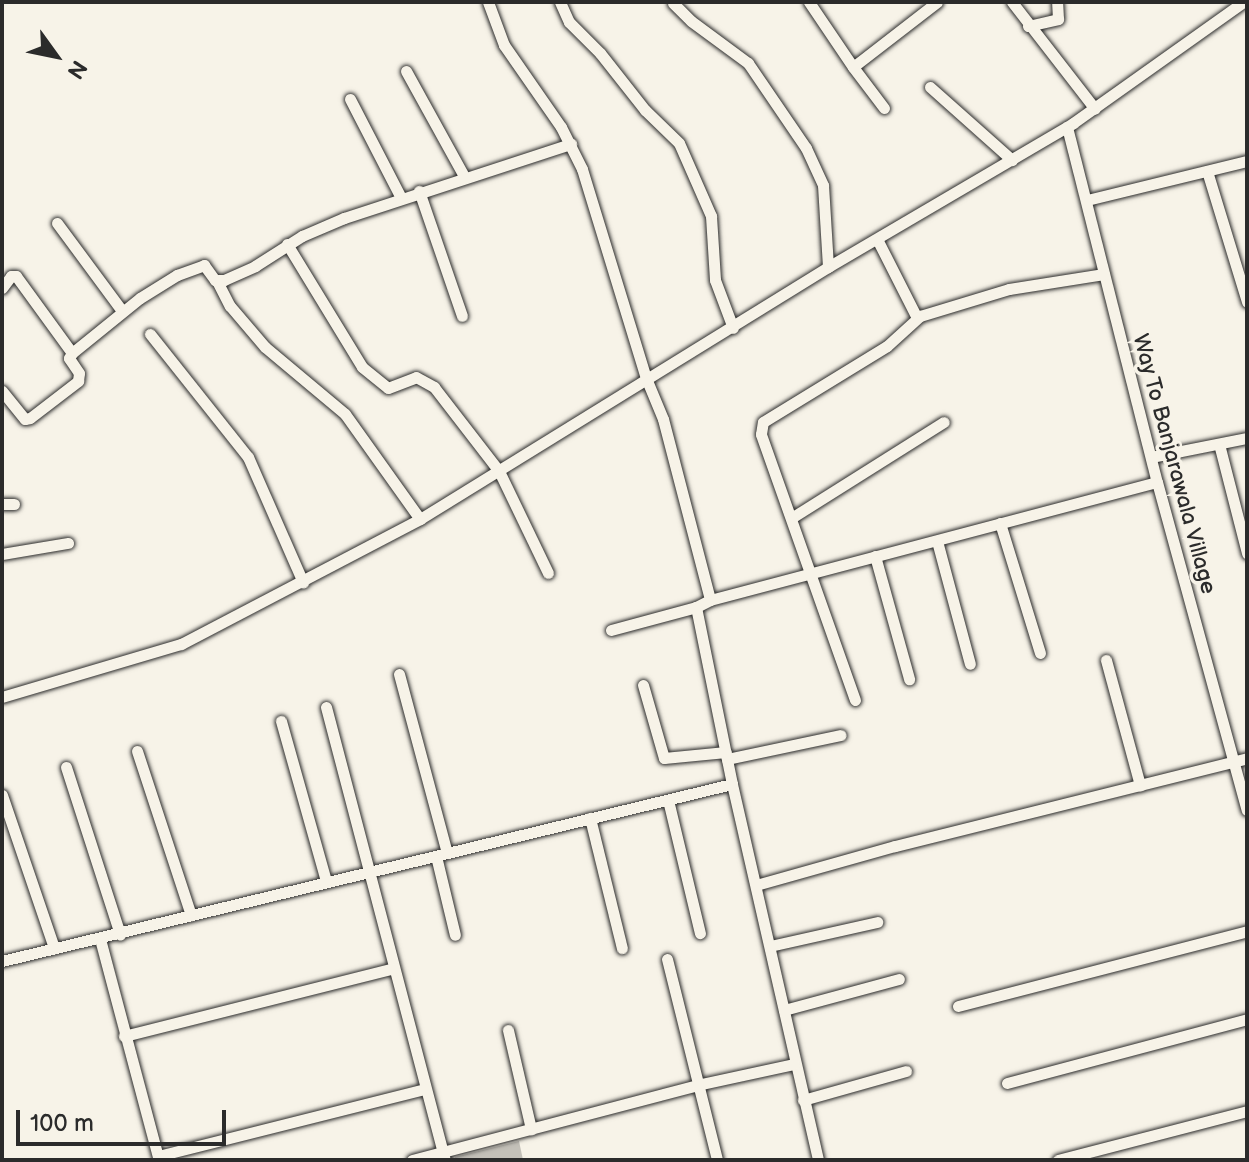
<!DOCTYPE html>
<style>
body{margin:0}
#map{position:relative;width:1249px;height:1162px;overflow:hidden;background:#f7f3e8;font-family:"Balsamiq Sans",sans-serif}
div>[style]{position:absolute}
.building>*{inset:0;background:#c4c1b9}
.roads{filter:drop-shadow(0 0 2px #2b2b2b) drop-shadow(0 0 2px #2b2b2b)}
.minor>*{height:11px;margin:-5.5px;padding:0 5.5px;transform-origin:5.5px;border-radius:5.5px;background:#f7f3e8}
span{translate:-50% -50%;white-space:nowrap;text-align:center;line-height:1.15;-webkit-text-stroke:7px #f7f3e8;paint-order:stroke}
.street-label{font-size:22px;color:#2b2b2b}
.frame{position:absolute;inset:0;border:4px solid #2b2b2b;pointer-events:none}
.north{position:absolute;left:16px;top:16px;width:80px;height:80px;-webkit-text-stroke:6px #f7f3e8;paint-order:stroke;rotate:123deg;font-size:22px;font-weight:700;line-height:32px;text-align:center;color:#2b2b2b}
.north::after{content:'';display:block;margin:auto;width:28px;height:36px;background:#2b2b2b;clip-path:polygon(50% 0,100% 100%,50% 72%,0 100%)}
.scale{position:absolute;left:16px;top:1110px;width:210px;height:36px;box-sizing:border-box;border:4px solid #2b2b2b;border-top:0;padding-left:10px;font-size:24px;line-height:28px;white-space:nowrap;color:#2b2b2b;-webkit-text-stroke:6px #f7f3e8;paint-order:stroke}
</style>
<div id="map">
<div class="building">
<i style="clip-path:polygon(519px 1141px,523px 1160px,456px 1160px,455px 1157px)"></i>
</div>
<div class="roads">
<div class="minor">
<i style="left:488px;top:2px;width:46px;rotate:69.6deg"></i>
<i style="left:504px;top:45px;width:100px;rotate:55.2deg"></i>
<i style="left:561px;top:127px;width:47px;rotate:63.4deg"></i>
<i style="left:582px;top:169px;width:219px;rotate:73deg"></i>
<i style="left:646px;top:378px;width:44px;rotate:67.5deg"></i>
<i style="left:663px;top:419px;width:187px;rotate:75.4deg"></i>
<i style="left:710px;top:600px;width:16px;rotate:153deg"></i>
<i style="left:696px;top:607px;width:181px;rotate:78.5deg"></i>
<i style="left:732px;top:784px;width:386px;rotate:77.1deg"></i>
<i style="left:560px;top:2px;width:22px;rotate:66deg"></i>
<i style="left:569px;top:22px;width:44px;rotate:45deg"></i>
<i style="left:600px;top:53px;width:73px;rotate:51.7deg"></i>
<i style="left:645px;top:110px;width:47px;rotate:44.1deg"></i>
<i style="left:679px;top:143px;width:80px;rotate:66.3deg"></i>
<i style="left:711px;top:216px;width:64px;rotate:86.4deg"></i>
<i style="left:715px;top:280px;width:51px;rotate:69.4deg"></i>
<i style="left:809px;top:2px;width:78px;rotate:55.9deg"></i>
<i style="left:1012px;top:2px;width:135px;rotate:52.2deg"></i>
<i style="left:673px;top:3px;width:25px;rotate:45deg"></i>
<i style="left:691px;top:21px;width:71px;rotate:36.4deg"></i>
<i style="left:748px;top:63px;width:103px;rotate:55.7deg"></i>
<i style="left:806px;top:148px;width:41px;rotate:65.3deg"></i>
<i style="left:823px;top:185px;width:82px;rotate:86.5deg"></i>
<i style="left:1028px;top:26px;width:31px;rotate:-13deg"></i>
<i style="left:1058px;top:19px;width:17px;rotate:-93deg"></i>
<i style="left:406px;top:71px;width:122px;rotate:61.1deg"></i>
<i style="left:930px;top:87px;width:110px;rotate:41.7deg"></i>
<i style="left:350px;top:99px;width:111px;rotate:62.7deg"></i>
<i style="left:884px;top:108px;width:51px;rotate:-127.1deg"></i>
<i style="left:853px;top:67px;width:106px;rotate:-37.7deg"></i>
<i style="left:1067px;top:127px;width:366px;rotate:75.8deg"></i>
<i style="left:1157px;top:482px;width:340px;rotate:74.7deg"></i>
<i style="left:1207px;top:171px;width:137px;rotate:73deg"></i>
<i style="left:419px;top:191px;width:132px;rotate:71deg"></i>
<i style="left:1087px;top:200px;width:165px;rotate:-13.7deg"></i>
<i style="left:57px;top:223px;width:109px;rotate:53.5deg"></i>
<i style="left:878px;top:241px;width:86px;rotate:63.1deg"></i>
<i style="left:287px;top:244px;width:144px;rotate:58.6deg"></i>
<i style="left:362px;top:367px;width:33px;rotate:39deg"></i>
<i style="left:388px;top:388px;width:30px;rotate:-21deg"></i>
<i style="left:416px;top:377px;width:21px;rotate:29deg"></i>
<i style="left:434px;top:387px;width:106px;rotate:52.3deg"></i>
<i style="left:499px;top:471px;width:113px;rotate:64.3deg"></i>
<i style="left:217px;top:281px;width:28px;rotate:63deg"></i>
<i style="left:230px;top:306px;width:54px;rotate:49.5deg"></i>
<i style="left:265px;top:347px;width:104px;rotate:39.9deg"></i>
<i style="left:345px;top:414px;width:129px;rotate:54.5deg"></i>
<i style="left:2px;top:288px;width:15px;rotate:-53deg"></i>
<i style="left:11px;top:276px;width:5px"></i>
<i style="left:16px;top:276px;width:95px;rotate:54deg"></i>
<i style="left:150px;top:334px;width:157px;rotate:51.5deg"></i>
<i style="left:248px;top:457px;width:137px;rotate:66.3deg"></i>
<i style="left:2px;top:391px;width:36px;rotate:51deg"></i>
<i style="left:25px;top:419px;width:5px;rotate:-11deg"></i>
<i style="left:30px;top:418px;width:61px;rotate:-37.6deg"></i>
<i style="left:78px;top:381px;width:8px;rotate:-83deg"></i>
<i style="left:79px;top:373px;width:18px;rotate:-124deg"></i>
<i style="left:69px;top:358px;width:6px;rotate:-59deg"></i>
<i style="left:72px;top:353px;width:87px;rotate:-39deg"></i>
<i style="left:140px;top:298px;width:44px;rotate:-31.9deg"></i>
<i style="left:177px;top:275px;width:29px;rotate:-20deg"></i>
<i style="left:204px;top:265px;width:19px;rotate:54deg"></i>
<i style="left:215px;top:280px;width:9px"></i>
<i style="left:224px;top:280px;width:34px;rotate:-24deg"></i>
<i style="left:255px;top:266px;width:56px;rotate:-32.6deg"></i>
<i style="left:302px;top:236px;width:46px;rotate:-23.2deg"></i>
<i style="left:344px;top:218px;width:239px;rotate:-18.1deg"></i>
<i style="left:1219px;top:444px;width:113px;rotate:75.6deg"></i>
<i style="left:1151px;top:457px;width:98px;rotate:-11.2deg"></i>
<i style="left:2px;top:504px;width:12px"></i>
<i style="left:793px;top:517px;width:178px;rotate:-32.2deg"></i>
<i style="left:1000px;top:523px;width:136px;rotate:72.9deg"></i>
<i style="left:937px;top:541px;width:127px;rotate:75deg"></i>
<i style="left:2px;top:554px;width:67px;rotate:-9.5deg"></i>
<i style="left:875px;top:556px;width:128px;rotate:74.5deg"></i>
<i style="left:710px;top:600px;width:462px;rotate:-14.8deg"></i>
<i style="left:611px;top:630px;width:88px;rotate:-15.1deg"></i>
<i style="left:1106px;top:660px;width:130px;rotate:74.8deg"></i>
<i style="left:399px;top:674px;width:185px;rotate:75deg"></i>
<i style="left:643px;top:685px;width:76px;rotate:74deg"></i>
<i style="left:664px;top:758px;width:62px;rotate:-5.5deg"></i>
<i style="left:2px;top:697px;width:187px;rotate:-16.5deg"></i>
<i style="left:181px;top:644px;width:270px;rotate:-27.6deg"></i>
<i style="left:420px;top:519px;width:480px;rotate:-31.7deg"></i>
<i style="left:828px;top:267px;width:284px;rotate:-30.4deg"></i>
<i style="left:1073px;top:123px;width:209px;rotate:-35.4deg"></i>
<i style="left:855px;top:700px;width:282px;rotate:-109.5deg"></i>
<i style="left:761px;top:434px;width:12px;rotate:-81deg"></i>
<i style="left:763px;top:422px;width:145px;rotate:-31.5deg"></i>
<i style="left:887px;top:346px;width:45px;rotate:-42.3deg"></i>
<i style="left:920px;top:316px;width:93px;rotate:-16.9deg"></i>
<i style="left:1009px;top:289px;width:96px;rotate:-9deg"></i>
<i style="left:326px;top:707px;width:468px;rotate:75.3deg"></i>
<i style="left:281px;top:721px;width:166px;rotate:74.3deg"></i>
<i style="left:137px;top:751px;width:173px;rotate:71.8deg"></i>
<i style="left:727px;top:759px;width:116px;rotate:-11.9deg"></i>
<i style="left:66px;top:767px;width:176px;rotate:72.1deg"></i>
<i style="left:2px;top:795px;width:162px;rotate:71.2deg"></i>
<i style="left:668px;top:800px;width:137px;rotate:76.5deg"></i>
<i style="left:590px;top:818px;width:134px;rotate:76.2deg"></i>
<i style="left:436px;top:856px;width:81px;rotate:76.5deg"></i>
<i style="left:756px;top:885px;width:144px;rotate:-15.7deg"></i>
<i style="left:895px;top:846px;width:363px;rotate:-14deg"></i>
<i style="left:100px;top:939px;width:229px;rotate:75.1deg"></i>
<i style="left:770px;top:946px;width:110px;rotate:-12.6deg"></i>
<i style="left:667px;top:959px;width:207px;rotate:76deg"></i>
<i style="left:2px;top:961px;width:751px;rotate:-13.63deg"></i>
<i style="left:958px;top:1006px;width:299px;rotate:-14.5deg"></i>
<i style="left:784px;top:1010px;width:119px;rotate:-15.1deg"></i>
<i style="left:508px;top:1030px;width:102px;rotate:76.9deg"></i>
<i style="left:124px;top:1036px;width:278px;rotate:-14.1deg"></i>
<i style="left:1007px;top:1083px;width:248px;rotate:-14.9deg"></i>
<i style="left:803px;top:1100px;width:107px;rotate:-15.7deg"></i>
<i style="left:158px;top:1156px;width:275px;rotate:-14.1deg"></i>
<i style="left:412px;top:1160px;width:295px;rotate:-14.7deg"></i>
<i style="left:697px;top:1085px;width:99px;rotate:-12.2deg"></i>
<i style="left:1058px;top:1160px;width:195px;rotate:-14.5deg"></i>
</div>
</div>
<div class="street-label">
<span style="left:1174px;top:464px;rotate:75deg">Way To Banjarawala Village</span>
</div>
<div class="frame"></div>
<div class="north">N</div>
<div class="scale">100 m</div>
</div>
